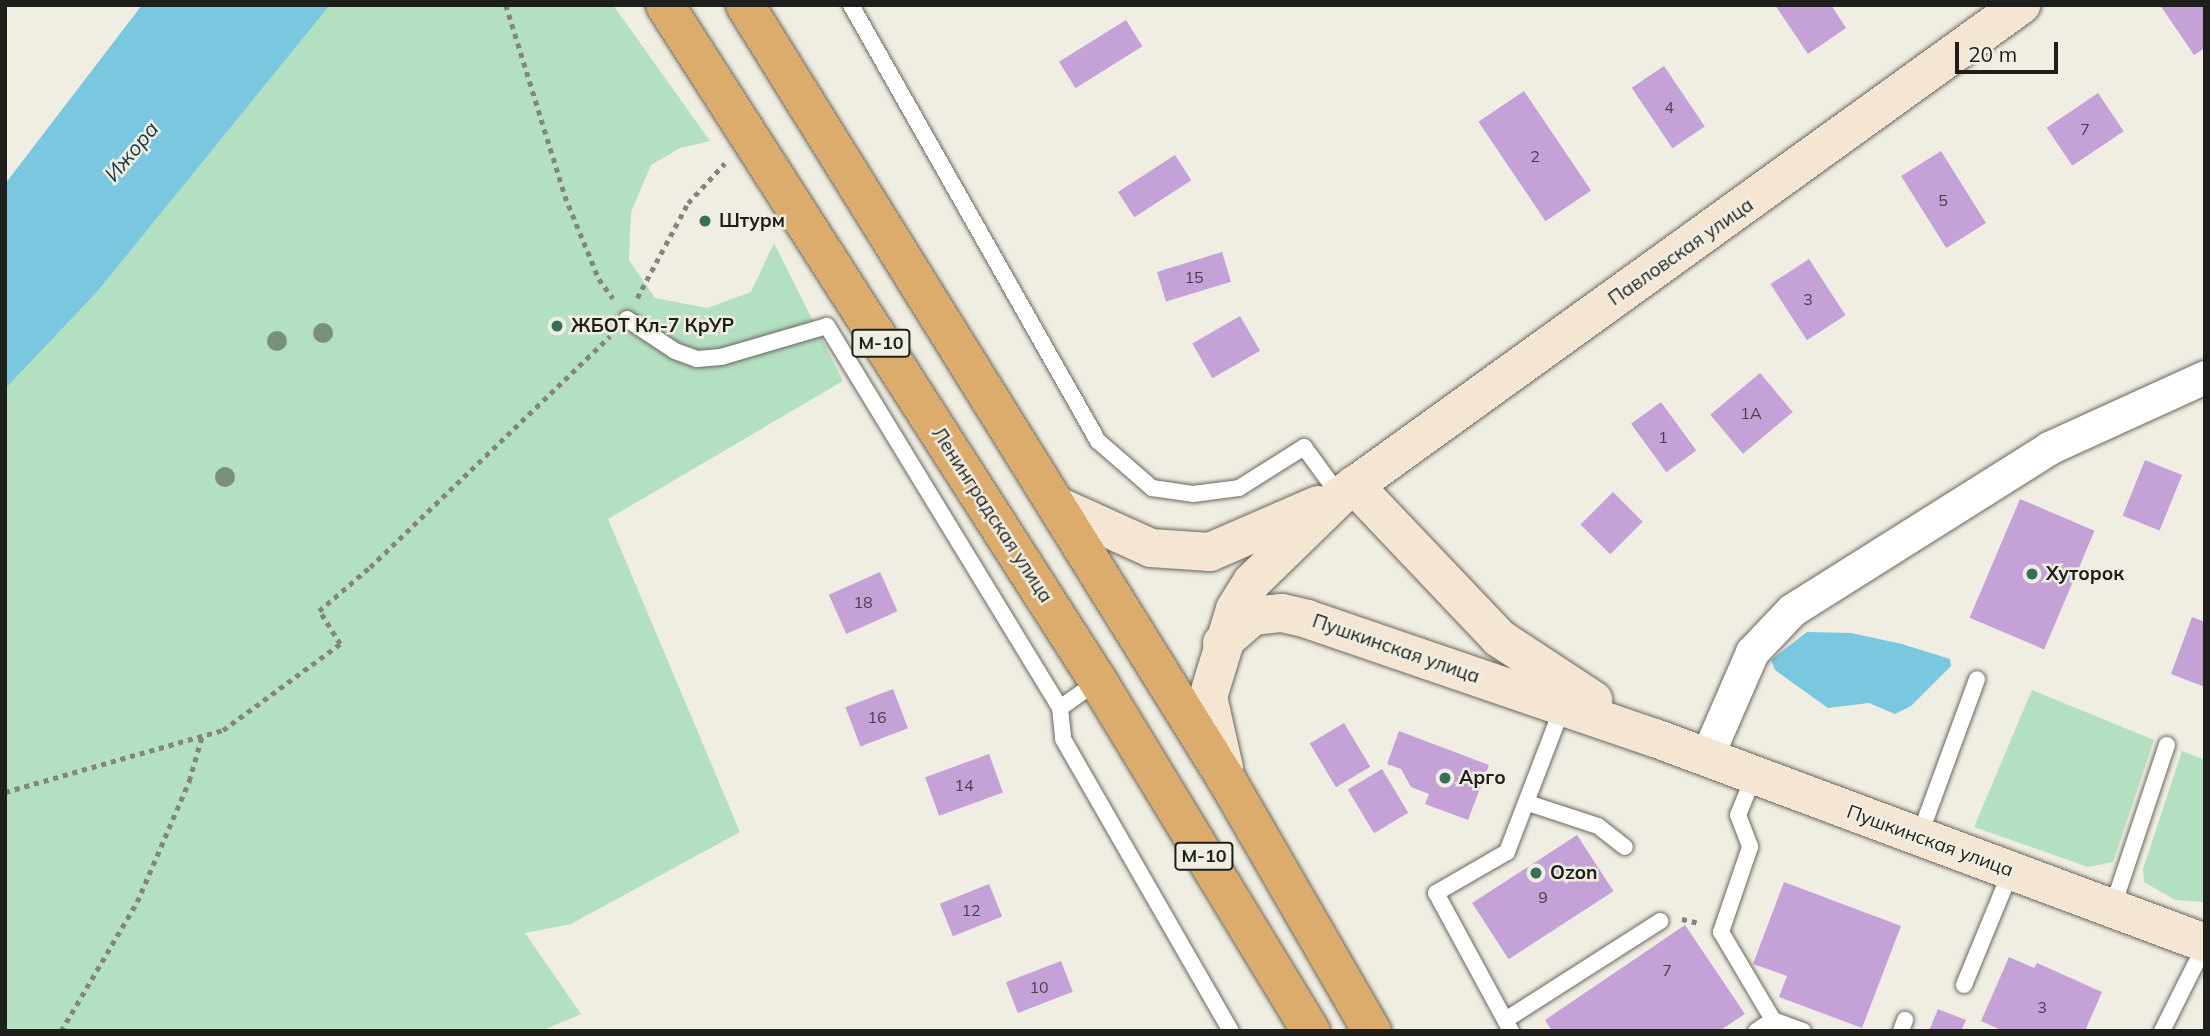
<!DOCTYPE html>
<meta charset="utf-8">
<style>
body{margin:0}
#map{position:relative;width:2210px;height:1036px;overflow:hidden;background:#f0eee3;font-family:Mulish,sans-serif}
div>[style]{position:absolute}
.green>*{inset:0;background:#b3e0c0}
.water>*{inset:0;background:#79c8df}
.building>*{inset:0;background:#c4a2d8;transform-origin:0 0}
.path>*{height:4.5px;margin-top:-2.25px;transform-origin:0;background:repeating-linear-gradient(90deg,#85847d 0 5px,transparent 0 10px)}
.roads{filter:drop-shadow(0 0 2px #69675e) drop-shadow(0 0 2px #69675e)}
.lane>*{height:16px;margin:-8px;padding:0 8px;transform-origin:8px;border-radius:8px;background:#fff}
.street>*{height:33px;margin:-16.5px;padding:0 16.5px;transform-origin:16.5px;border-radius:16.5px;background:#fff}
.secondary>*{height:38px;margin:-19px;padding:0 19px;transform-origin:19px;border-radius:19px;background:#f4e6d3}
.highway>*{height:38px;margin:-19px;padding:0 19px;transform-origin:19px;border-radius:19px;background:#dbac6c}
.trees>*{width:20px;height:20px;margin:-10px;border-radius:50%;background:#788f7c}
.dots>*{width:19px;height:19px;translate:-50% -50%;box-sizing:border-box;border:4px solid #f0eee3;border-radius:50%}
span{translate:-50% -50%;white-space:nowrap;text-align:center;line-height:1.15;-webkit-text-stroke:5px #f0eee3;paint-order:stroke}
.number-label{font-size:16px;color:#483f4a}
.number-label span{-webkit-text-stroke-width:0}
.shield-label span{padding:2px 5px;background:#f0eee3;border:2px solid;border-radius:5px;-webkit-text-stroke-width:0}
.shield-label{font-size:18px;color:#1e1e1a;font-weight:700}
.poi-label{font-size:19px;color:#1e1e1a;font-weight:700}
.left{translate:0 -50%;text-align:left}
.street-label{font-size:19px;color:#1e1e1a}
.water-label{font-size:21px;color:#143943;font-style:italic}
.frame{position:absolute;inset:0;border:7px solid #1e1e1a;pointer-events:none}
.scale{position:absolute;left:1955px;top:42px;width:103px;height:32px;box-sizing:border-box;border:4px solid #1e1e1a;border-top:0;padding-left:9px;font-size:21px;line-height:24px;white-space:nowrap;color:#1e1e1a;-webkit-text-stroke:5px #f0eee3;paint-order:stroke}
</style>
<div id="map">
<div class="green">
<i style="clip-path:polygon(330px 5px,613px 5px,710px 141px,680px 148px,651px 165px,631px 212px,629px 260px,655px 298px,707px 308px,751px 292px,774px 243px,843px 381px,608px 519px,740px 832px,571px 924px,525px 933px,581px 1014px,541px 1031px,5px 1031px,5px 389px,97px 292px)"></i>
<i style="clip-path:polygon(2032px 690px,2154px 740px,2113px 862px,2088px 867px,1974px 827px)"></i>
<i style="clip-path:polygon(2182px 751px,2205px 760px,2204px 902px,2175px 900px,2144px 882px,2143px 869px)"></i>
</div>
<div class="water">
<i style="clip-path:polygon(142px 5px,330px 5px,97px 292px,5px 389px,5px 184px)"></i>
<i style="clip-path:polygon(1807px 632px,1851px 633px,1902px 644px,1950px 659px,1951px 666px,1911px 706px,1895px 714px,1869px 703px,1828px 708px,1775px 670px,1771px 660px)"></i>
</div>
<div class="building">
<i style="clip-path:polygon(1775px 5px,1831px 5px,1846px 28px,1808px 54px)"></i>
<i style="clip-path:polygon(2160px 5px,2205px 5px,2205px 48px,2194px 55px)"></i>
<i style="left:1126px;top:20px;width:31px;height:79px;rotate:58deg"></i>
<i style="left:1664px;top:66px;width:73px;height:39px;rotate:56deg"></i>
<i style="left:1524px;top:91px;width:120px;height:55px;rotate:56deg"></i>
<i style="left:2098px;top:93px;width:46px;height:62px;rotate:56deg"></i>
<i style="left:1941px;top:151px;width:85px;height:47px;rotate:58deg"></i>
<i style="left:1175px;top:155px;width:30px;height:68px;rotate:57deg"></i>
<i style="left:1222px;top:252px;width:31px;height:68px;rotate:73deg"></i>
<i style="left:1809px;top:259px;width:67px;height:46px;rotate:57deg"></i>
<i style="left:1240px;top:316px;width:40px;height:55px;rotate:60deg"></i>
<i style="left:1760px;top:373px;width:51px;height:65px;rotate:50deg"></i>
<i style="left:1661px;top:402px;width:60px;height:37px;rotate:54deg"></i>
<i style="left:2145px;top:460px;width:40px;height:60px;rotate:22deg"></i>
<i style="left:1613px;top:492px;width:42px;height:46px;rotate:45deg"></i>
<i style="left:2020px;top:499px;width:81px;height:129px;rotate:23deg"></i>
<i style="left:880px;top:572px;width:43px;height:56px;rotate:66deg"></i>
<i style="clip-path:polygon(2192px 617px,2205px 622px,2205px 687px,2171px 674px)"></i>
<i style="left:893px;top:689px;width:42px;height:51px;rotate:69deg"></i>
<i style="left:1344px;top:723px;width:51px;height:40px;rotate:59deg"></i>
<i style="clip-path:polygon(1399px 731px,1489px 765px,1468px 820px,1425px 804px,1429px 794px,1411px 787px,1401px 769px,1387px 764px)"></i>
<i style="left:989px;top:754px;width:41px;height:68px;rotate:70deg"></i>
<i style="left:1382px;top:769px;width:51px;height:40px;rotate:59deg"></i>
<i style="left:1577px;top:835px;width:67px;height:125px;rotate:57deg"></i>
<i style="clip-path:polygon(1784px 882px,1901px 926px,1862px 1028px,1779px 997px,1787px 976px,1753px 964px)"></i>
<i style="left:989px;top:884px;width:35px;height:53px;rotate:68deg"></i>
<i style="clip-path:polygon(1685px 925px,1745px 1014px,1719px 1031px,1552px 1031px,1545px 1020px)"></i>
<i style="clip-path:polygon(2009px 957px,2034px 968px,2037px 963px,2102px 992px,2085px 1031px,2003px 1031px,1981px 1021px)"></i>
<i style="left:1061px;top:961px;width:33px;height:59px;rotate:69deg"></i>
<i style="clip-path:polygon(1938px 1009px,1966px 1020px,1961px 1031px,1929px 1031px)"></i>
</div>
<div class="path">
<i style="left:506px;top:5px;width:200px;rotate:72.8deg"></i>
<i style="left:565px;top:196px;width:90px;rotate:67.7deg"></i>
<i style="left:599px;top:279px;width:24px;rotate:54deg"></i>
<i style="left:637px;top:298px;width:108px;rotate:-61.8deg"></i>
<i style="left:688px;top:203px;width:54px;rotate:-47.2deg"></i>
<i style="left:5px;top:792px;width:227px;rotate:-15.9deg"></i>
<i style="left:223px;top:730px;width:145px;rotate:-36.3deg"></i>
<i style="left:340px;top:644px;width:39px;rotate:-122deg"></i>
<i style="left:319px;top:611px;width:67px;rotate:-40.8deg"></i>
<i style="left:370px;top:567px;width:333px;rotate:-43.9deg"></i>
<i style="left:1682px;top:919px;width:18px;rotate:13deg"></i>
<i style="left:61px;top:1031px;width:150px;rotate:-59.5deg"></i>
<i style="left:137px;top:902px;width:132px;rotate:-66.7deg"></i>
<i style="left:189px;top:781px;width:47px;rotate:-73.9deg"></i>
</div>
<div class="roads">
<div class="lane">
<i style="left:851px;top:5px;width:501px;rotate:60.47deg"></i>
<i style="left:1098px;top:441px;width:72px;rotate:41deg"></i>
<i style="left:1152px;top:488px;width:41px;rotate:8.3deg"></i>
<i style="left:1193px;top:494px;width:46px;rotate:-7.4deg"></i>
<i style="left:1239px;top:488px;width:77px;rotate:-32.2deg"></i>
<i style="left:1304px;top:447px;width:61px;rotate:53.7deg"></i>
<i style="left:627px;top:319px;width:58px;rotate:33.7deg"></i>
<i style="left:675px;top:351px;width:23px;rotate:20deg"></i>
<i style="left:697px;top:359px;width:24px;rotate:-5deg"></i>
<i style="left:721px;top:357px;width:110px;rotate:-16.3deg"></i>
<i style="left:827px;top:326px;width:447px;rotate:58.6deg"></i>
<i style="left:1060px;top:708px;width:47px;rotate:-35.4deg"></i>
<i style="left:1060px;top:708px;width:31px;rotate:84deg"></i>
<i style="left:1063px;top:739px;width:337px;rotate:60.1deg"></i>
<i style="left:1754px;top:776px;width:42px;rotate:112.3deg"></i>
<i style="left:1738px;top:815px;width:34px;rotate:69deg"></i>
<i style="left:1750px;top:847px;width:90px;rotate:108.8deg"></i>
<i style="left:1721px;top:932px;width:102px;rotate:59.4deg"></i>
<i style="left:1773px;top:1020px;width:20px;rotate:147deg"></i>
<i style="left:1528px;top:803px;width:74px;rotate:18.2deg"></i>
<i style="left:1598px;top:826px;width:34px;rotate:38deg"></i>
<i style="left:1919px;top:837px;width:168px;rotate:-69.8deg"></i>
<i style="left:2112px;top:909px;width:173px;rotate:-71.5deg"></i>
<i style="left:1964px;top:985px;width:123px;rotate:-67.6deg"></i>
<i style="left:1507px;top:1019px;width:182px;rotate:-32.6deg"></i>
<i style="left:1773px;top:1020px;width:32px;rotate:20deg"></i>
<i style="left:1511px;top:1031px;width:157px;rotate:-118.5deg"></i>
<i style="left:1436px;top:893px;width:82px;rotate:-30deg"></i>
<i style="left:1507px;top:852px;width:156px;rotate:-69deg"></i>
<i style="left:1901px;top:1031px;width:12px;rotate:-70deg"></i>
<i style="left:2162px;top:1031px;width:96px;rotate:-63.4deg"></i>
</div>
<div class="street">
<i style="left:1706px;top:758px;width:116px;rotate:-66.5deg"></i>
<i style="left:1752px;top:652px;width:58px;rotate:-46.4deg"></i>
<i style="left:1792px;top:610px;width:304px;rotate:-32.2deg"></i>
<i style="left:2049px;top:448px;width:171px;rotate:-24.5deg"></i>
</div>
<div class="secondary">
<i style="left:1354px;top:485px;width:211px;rotate:46.5deg"></i>
<i style="left:1499px;top:638px;width:113px;rotate:33.4deg"></i>
<i style="left:1058px;top:506px;width:102px;rotate:24.3deg"></i>
<i style="left:1151px;top:548px;width:59px;rotate:3.9deg"></i>
<i style="left:1210px;top:552px;width:118px;rotate:-23.5deg"></i>
<i style="left:1222px;top:643px;width:41px;rotate:-41.1deg"></i>
<i style="left:1253px;top:616px;width:29px;rotate:-6deg"></i>
<i style="left:1282px;top:613px;width:26px;rotate:13deg"></i>
<i style="left:1307px;top:619px;width:368px;rotate:18.9deg"></i>
<i style="left:1655px;top:738px;width:587px;rotate:20.44deg"></i>
<i style="left:1224px;top:768px;width:73px;rotate:-102.7deg"></i>
<i style="left:1208px;top:697px;width:92px;rotate:-72.9deg"></i>
<i style="left:1235px;top:609px;width:32px;rotate:-58deg"></i>
<i style="left:1252px;top:582px;width:123px;rotate:-44.3deg"></i>
<i style="left:1340px;top:496px;width:840px;rotate:-35.79deg"></i>
</div>
<div class="highway">
<i style="left:665px;top:5px;width:803px;rotate:57.36deg"></i>
<i style="left:1098px;top:681px;width:410px;rotate:58.7deg"></i>
<i style="left:745px;top:5px;width:915px;rotate:58.13deg"></i>
<i style="left:1228px;top:782px;width:288px;rotate:60deg"></i>
</div>
</div>
<div class="trees">
<i style="left:323px;top:333px"></i>
<i style="left:277px;top:341px"></i>
<i style="left:225px;top:477px"></i>
</div>
<div class="dots">
<i style="left:705px;top:221px;background:#367059"></i>
<i style="left:557px;top:326px;background:#367059"></i>
<i style="left:2032px;top:574px;background:#367059"></i>
<i style="left:1445px;top:778px;background:#367059"></i>
<i style="left:1536px;top:873px;background:#367059"></i>
</div>
<div class="number-label">
<span style="left:1669px;top:107px">4</span>
<span style="left:2085px;top:129px">7</span>
<span style="left:1535px;top:156px">2</span>
<span style="left:1943px;top:200px">5</span>
<span style="left:1194px;top:277px">15</span>
<span style="left:1808px;top:299px">3</span>
<span style="left:1751px;top:413px">1А</span>
<span style="left:1663px;top:437px">1</span>
<span style="left:863px;top:602px">18</span>
<span style="left:877px;top:717px">16</span>
<span style="left:964px;top:785px">14</span>
<span style="left:1543px;top:897px">9</span>
<span style="left:971px;top:910px">12</span>
<span style="left:1667px;top:970px">7</span>
<span style="left:1039px;top:987px">10</span>
<span style="left:2042px;top:1007px">3</span>
</div>
<div class="shield-label">
<span style="left:881px;top:343px">М-10</span>
<span style="left:1204px;top:856px">М-10</span>
</div>
<div class="poi-label">
<span class="left" style="left:719px;top:221px">Штурм</span>
<span class="left" style="left:571px;top:326px">ЖБОТ Кл-7 КрУР</span>
<span class="left" style="left:2046px;top:574px">Хуторок</span>
<span class="left" style="left:1459px;top:778px">Арго</span>
<span class="left" style="left:1550px;top:873px">Ozon</span>
</div>
<div class="street-label">
<span style="left:1681px;top:252px;rotate:-35deg">Павловская улица</span>
<span style="left:992px;top:515px;rotate:57deg">Ленинградская улица</span>
<span style="left:1396px;top:649px;rotate:19deg">Пушкинская улица</span>
<span style="left:1930px;top:841px;rotate:20deg">Пушкинская улица</span>
</div>
<div class="water-label">
<span style="left:131px;top:151px;rotate:-50deg">Ижора</span>
</div>
<div class="frame"></div>
<div class="scale">20 m</div>
</div>
